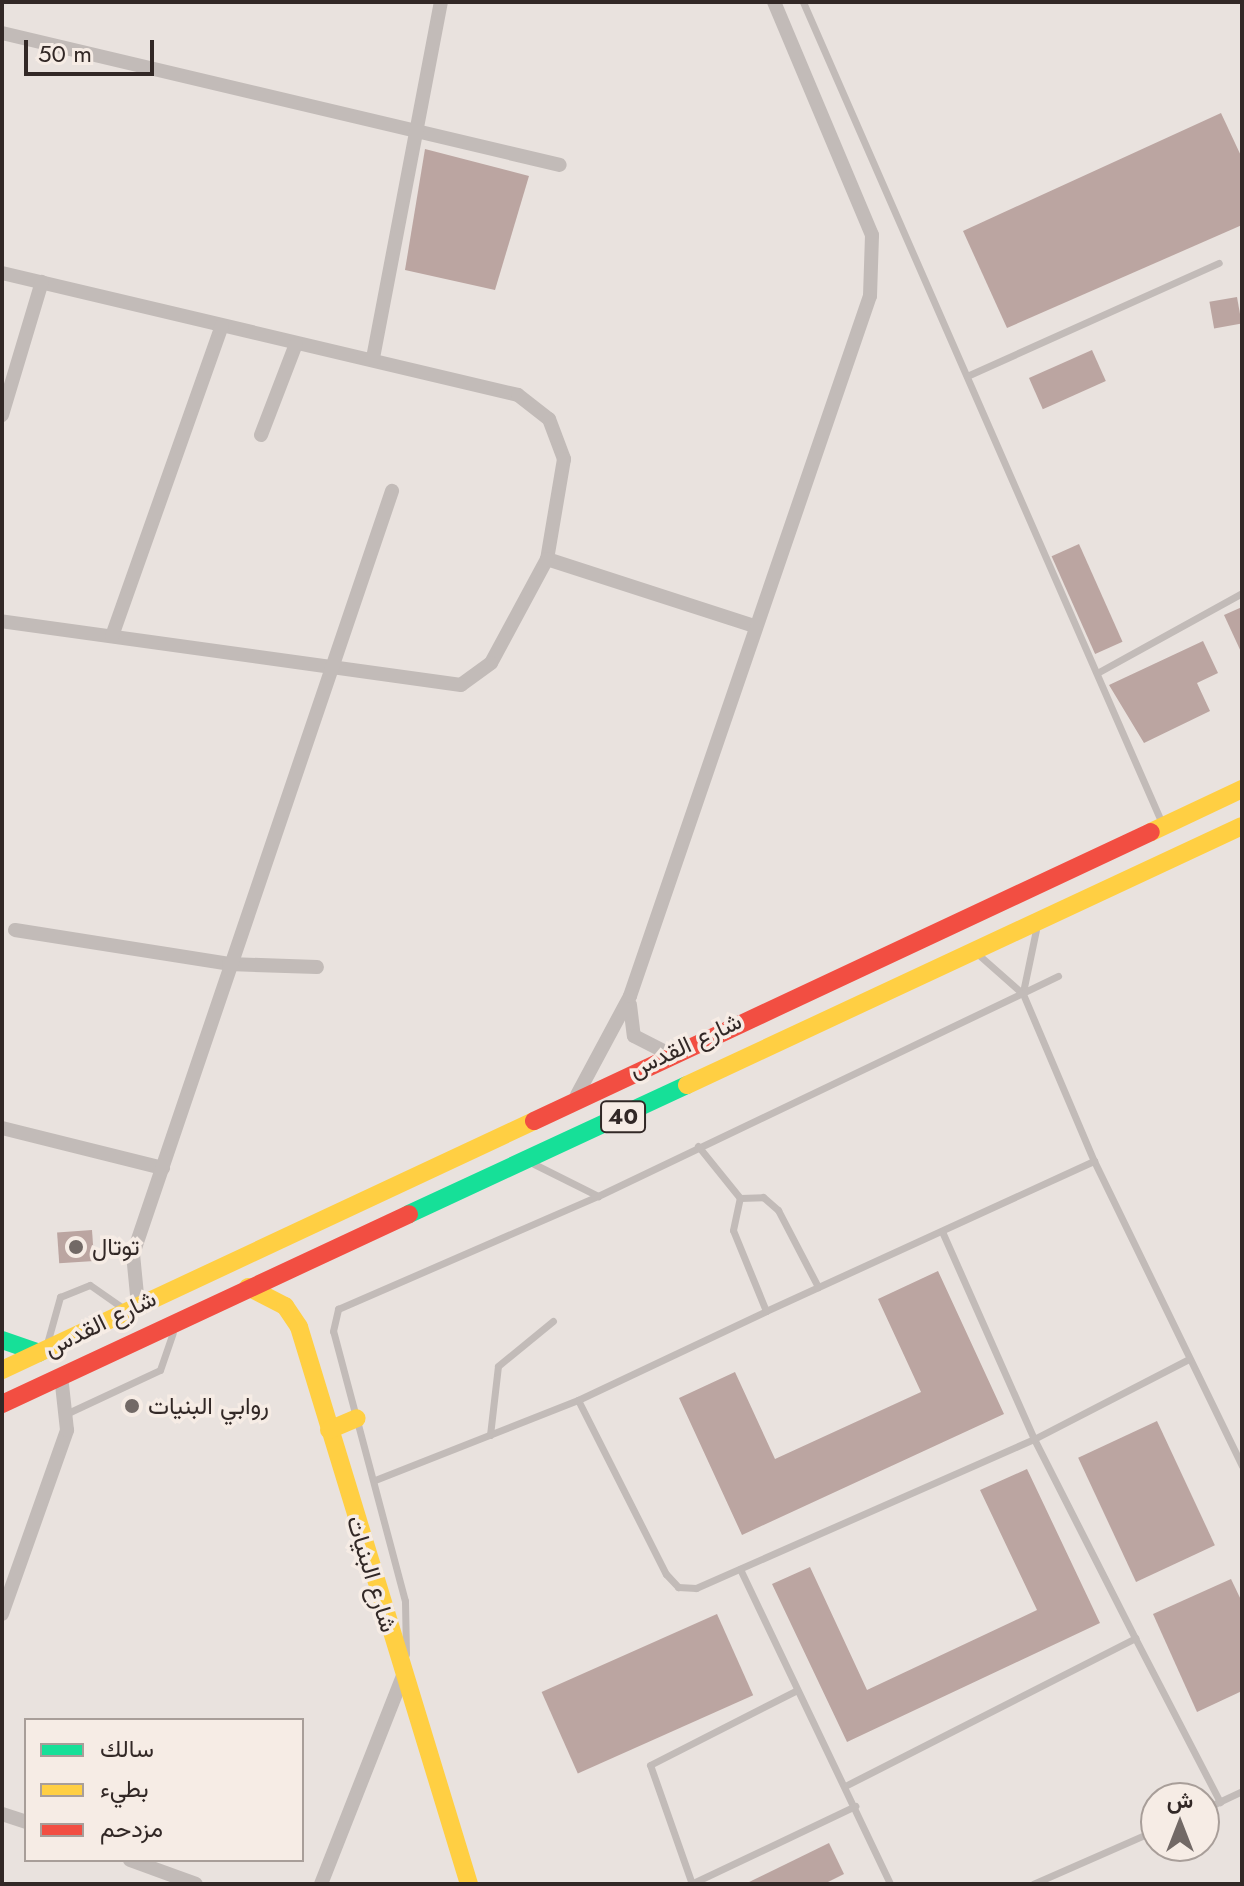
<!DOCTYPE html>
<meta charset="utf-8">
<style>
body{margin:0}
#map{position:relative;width:1244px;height:1886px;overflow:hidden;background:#e9e2de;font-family:Jost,Vazirmatn,sans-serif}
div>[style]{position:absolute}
.building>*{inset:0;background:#bba5a1;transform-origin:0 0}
.lane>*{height:7px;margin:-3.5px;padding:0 3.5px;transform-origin:3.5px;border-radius:3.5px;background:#c2bbb8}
.street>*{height:14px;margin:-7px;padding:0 7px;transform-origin:7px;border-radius:7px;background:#c2bbb8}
.fast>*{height:18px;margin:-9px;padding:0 9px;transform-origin:9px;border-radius:9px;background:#16e098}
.slow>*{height:18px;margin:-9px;padding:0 9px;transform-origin:9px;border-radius:9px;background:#ffcf43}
.jam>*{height:18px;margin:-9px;padding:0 9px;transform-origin:9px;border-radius:9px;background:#f24e42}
.dots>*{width:22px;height:22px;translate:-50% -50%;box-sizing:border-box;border:4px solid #f6ece5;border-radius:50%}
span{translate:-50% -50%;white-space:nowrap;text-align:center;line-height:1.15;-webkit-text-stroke:7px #f6ece5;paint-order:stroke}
.shield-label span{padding:2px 6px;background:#f6ece5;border:2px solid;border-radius:6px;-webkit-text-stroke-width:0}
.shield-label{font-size:22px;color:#322826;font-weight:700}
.street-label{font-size:24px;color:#322826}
.poi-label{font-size:24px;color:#322826}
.left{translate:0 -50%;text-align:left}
.frame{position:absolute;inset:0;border:4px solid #322826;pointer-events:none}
.legend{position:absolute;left:24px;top:1718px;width:280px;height:144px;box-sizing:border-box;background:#f6ece5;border:2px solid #a89e99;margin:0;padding:10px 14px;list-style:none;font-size:24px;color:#322826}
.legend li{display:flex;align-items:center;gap:16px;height:40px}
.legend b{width:40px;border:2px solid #a89e99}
.north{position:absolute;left:1140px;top:1782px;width:80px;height:80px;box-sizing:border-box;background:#f6ece5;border:2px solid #a89e99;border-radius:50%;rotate:0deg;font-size:22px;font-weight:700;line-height:32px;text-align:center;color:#322826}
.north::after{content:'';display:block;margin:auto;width:28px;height:36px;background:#726966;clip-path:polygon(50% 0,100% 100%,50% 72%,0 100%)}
.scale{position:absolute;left:24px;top:40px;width:130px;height:36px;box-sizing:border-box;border:4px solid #322826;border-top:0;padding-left:10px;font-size:24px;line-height:28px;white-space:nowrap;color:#322826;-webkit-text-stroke:6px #f6ece5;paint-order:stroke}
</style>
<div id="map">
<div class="building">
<i style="clip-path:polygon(1221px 113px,1242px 158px,1242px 225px,1007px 328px,963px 231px)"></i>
<i style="clip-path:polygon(425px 149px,529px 176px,495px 290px,405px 270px)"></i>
<i style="left:1237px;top:297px;width:27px;height:28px;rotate:80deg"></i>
<i style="left:1092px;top:350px;width:34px;height:69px;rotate:66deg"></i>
<i style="left:1079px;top:544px;width:107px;height:30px;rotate:66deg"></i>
<i style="clip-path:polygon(1242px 607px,1242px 654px,1224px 615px)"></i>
<i style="clip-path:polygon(1203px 641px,1218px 673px,1197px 683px,1210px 711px,1144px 743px,1109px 685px)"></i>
<i style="left:92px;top:1230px;width:31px;height:35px;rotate:86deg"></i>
<i style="clip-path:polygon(938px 1271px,1004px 1414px,742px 1535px,679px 1398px,735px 1372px,775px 1459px,921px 1392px,878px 1299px)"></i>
<i style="left:1157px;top:1421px;width:137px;height:87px;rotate:65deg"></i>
<i style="clip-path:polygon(1027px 1469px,1100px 1623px,847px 1742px,772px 1584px,810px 1567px,867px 1690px,1037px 1610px,980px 1490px)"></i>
<i style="clip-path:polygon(1231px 1579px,1242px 1602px,1242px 1691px,1197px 1712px,1153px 1614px)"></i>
<i style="left:717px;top:1614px;width:89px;height:192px;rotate:66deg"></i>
<i style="clip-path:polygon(829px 1843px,844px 1874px,824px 1884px,745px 1884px)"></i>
</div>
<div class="lane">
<i style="left:803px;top:2px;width:894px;rotate:66.39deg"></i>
<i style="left:967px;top:376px;width:276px;rotate:-24.2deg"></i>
<i style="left:1097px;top:673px;width:166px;rotate:-28.9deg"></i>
<i style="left:980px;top:956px;width:57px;rotate:41.5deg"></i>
<i style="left:1023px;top:994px;width:181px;rotate:67deg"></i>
<i style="left:1094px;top:1161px;width:339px;rotate:64.1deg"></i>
<i style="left:1023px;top:992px;width:63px;rotate:-78.2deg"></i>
<i style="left:534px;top:1164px;width:72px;rotate:26.6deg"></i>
<i style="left:740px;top:1198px;width:23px;rotate:-2deg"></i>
<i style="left:763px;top:1197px;width:20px;rotate:41deg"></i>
<i style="left:778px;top:1210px;width:87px;rotate:62.5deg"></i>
<i style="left:766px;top:1311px;width:361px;rotate:-24.6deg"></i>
<i style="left:48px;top:1340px;width:45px;rotate:-74.4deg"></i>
<i style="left:60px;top:1297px;width:32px;rotate:-22deg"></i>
<i style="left:90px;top:1285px;width:39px;rotate:35deg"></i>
<i style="left:578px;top:1400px;width:195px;rotate:63.2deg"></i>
<i style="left:666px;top:1574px;width:18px;rotate:47deg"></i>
<i style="left:678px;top:1587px;width:18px;rotate:3deg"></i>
<i style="left:696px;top:1588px;width:369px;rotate:-23.8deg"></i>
<i style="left:1034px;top:1439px;width:174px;rotate:-27.3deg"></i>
<i style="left:70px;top:1412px;width:99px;rotate:-25deg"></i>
<i style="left:160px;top:1370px;width:39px;rotate:-71deg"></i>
<i style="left:490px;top:1435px;width:69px;rotate:-83.4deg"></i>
<i style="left:498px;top:1366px;width:71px;rotate:-39.3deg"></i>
<i style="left:375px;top:1480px;width:218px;rotate:-21.5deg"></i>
<i style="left:578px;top:1400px;width:208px;rotate:-25.3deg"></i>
<i style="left:766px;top:1311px;width:87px;rotate:-112.2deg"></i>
<i style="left:733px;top:1230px;width:33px;rotate:-78deg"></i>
<i style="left:740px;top:1198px;width:67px;rotate:-128.9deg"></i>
<i style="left:740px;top:1569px;width:349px;rotate:64.5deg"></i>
<i style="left:1135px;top:1638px;width:185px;rotate:62.6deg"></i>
<i style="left:406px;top:1654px;width:53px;rotate:-91.1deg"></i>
<i style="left:405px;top:1601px;width:279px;rotate:-104.9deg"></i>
<i style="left:333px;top:1331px;width:23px;rotate:-77deg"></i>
<i style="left:338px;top:1309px;width:283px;rotate:-23.5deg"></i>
<i style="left:598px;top:1196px;width:510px;rotate:-25.56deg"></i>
<i style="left:845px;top:1786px;width:326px;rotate:-27deg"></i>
<i style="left:1135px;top:1638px;width:223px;rotate:-116.9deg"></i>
<i style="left:1034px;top:1439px;width:227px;rotate:-113.9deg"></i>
<i style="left:1204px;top:1809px;width:42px;rotate:-25.3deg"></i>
<i style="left:691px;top:1884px;width:182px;rotate:-25.4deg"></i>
<i style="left:692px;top:1884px;width:126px;rotate:-109.4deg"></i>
<i style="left:650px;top:1765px;width:165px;rotate:-27deg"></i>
<i style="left:1033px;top:1884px;width:134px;rotate:-23.7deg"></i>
</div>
<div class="street">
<i style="left:2px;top:33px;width:573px;rotate:13.31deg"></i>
<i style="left:2px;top:273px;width:530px;rotate:13.3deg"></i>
<i style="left:518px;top:395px;width:39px;rotate:38deg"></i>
<i style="left:549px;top:419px;width:43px;rotate:69.4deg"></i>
<i style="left:564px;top:459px;width:101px;rotate:99.6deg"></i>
<i style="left:547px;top:559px;width:118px;rotate:118.3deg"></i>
<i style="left:491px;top:663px;width:37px;rotate:144deg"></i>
<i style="left:461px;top:685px;width:463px;rotate:-172.1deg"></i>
<i style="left:373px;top:358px;width:362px;rotate:-79.2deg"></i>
<i style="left:2px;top:415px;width:139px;rotate:-73.3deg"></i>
<i style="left:261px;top:435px;width:97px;rotate:-69deg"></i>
<i style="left:547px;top:559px;width:219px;rotate:17.9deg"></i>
<i style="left:112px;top:636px;width:329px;rotate:-70.5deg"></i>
<i style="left:15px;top:930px;width:217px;rotate:9deg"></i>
<i style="left:229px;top:964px;width:88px;rotate:2deg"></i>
<i style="left:630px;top:1005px;width:31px;rotate:83deg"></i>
<i style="left:634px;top:1036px;width:38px;rotate:27deg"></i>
<i style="left:577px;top:1095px;width:112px;rotate:-61.8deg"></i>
<i style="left:630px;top:996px;width:740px;rotate:-71.08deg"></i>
<i style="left:870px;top:296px;width:61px;rotate:-88.1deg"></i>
<i style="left:872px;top:235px;width:253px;rotate:-112.8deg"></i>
<i style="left:2px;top:1128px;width:166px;rotate:14deg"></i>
<i style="left:138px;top:1305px;width:51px;rotate:-95.6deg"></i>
<i style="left:133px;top:1254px;width:806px;rotate:-71.25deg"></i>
<i style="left:2px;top:1614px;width:195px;rotate:-70.5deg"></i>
<i style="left:67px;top:1430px;width:54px;rotate:-96.3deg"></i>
<i style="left:2px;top:1814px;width:25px;rotate:18deg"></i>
<i style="left:130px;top:1860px;width:70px;rotate:20deg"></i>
<i style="left:321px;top:1884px;width:224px;rotate:-68.5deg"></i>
</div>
<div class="fast">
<i style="left:409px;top:1214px;width:306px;rotate:-24.9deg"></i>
<i style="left:2px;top:1340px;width:39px;rotate:19deg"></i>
</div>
<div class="slow">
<i style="left:1151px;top:832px;width:101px;rotate:-25.3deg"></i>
<i style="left:687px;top:1085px;width:612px;rotate:-25.02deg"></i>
<i style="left:248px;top:1287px;width:42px;rotate:27.2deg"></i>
<i style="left:285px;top:1306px;width:25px;rotate:56deg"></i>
<i style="left:299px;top:1327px;width:582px;rotate:73.03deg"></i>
<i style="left:2px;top:1370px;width:587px;rotate:-25.08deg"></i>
<i style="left:329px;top:1430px;width:30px;rotate:-23deg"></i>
</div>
<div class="jam">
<i style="left:534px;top:1121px;width:681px;rotate:-25.1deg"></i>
<i style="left:2px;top:1404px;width:449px;rotate:-25deg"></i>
</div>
<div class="dots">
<i style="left:76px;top:1247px;background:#726966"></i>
<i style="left:132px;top:1406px;background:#726966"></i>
</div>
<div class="shield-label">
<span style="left:623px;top:1117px">40</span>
</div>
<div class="street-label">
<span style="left:685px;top:1045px;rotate:-25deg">شارع القدس</span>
<span style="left:100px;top:1323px;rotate:-26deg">شارع القدس</span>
<span style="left:372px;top:1574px;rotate:73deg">شارع البنيات</span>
</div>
<div class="poi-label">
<span class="left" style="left:92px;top:1247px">توتال</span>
<span class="left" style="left:148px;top:1406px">روابي البنيات</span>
</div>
<div class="frame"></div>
<ul class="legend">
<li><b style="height:10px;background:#16e098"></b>سالك</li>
<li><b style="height:10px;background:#ffcf43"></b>بطيء</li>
<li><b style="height:10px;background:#f24e42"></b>مزدحم</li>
</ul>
<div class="north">ش</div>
<div class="scale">50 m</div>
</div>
